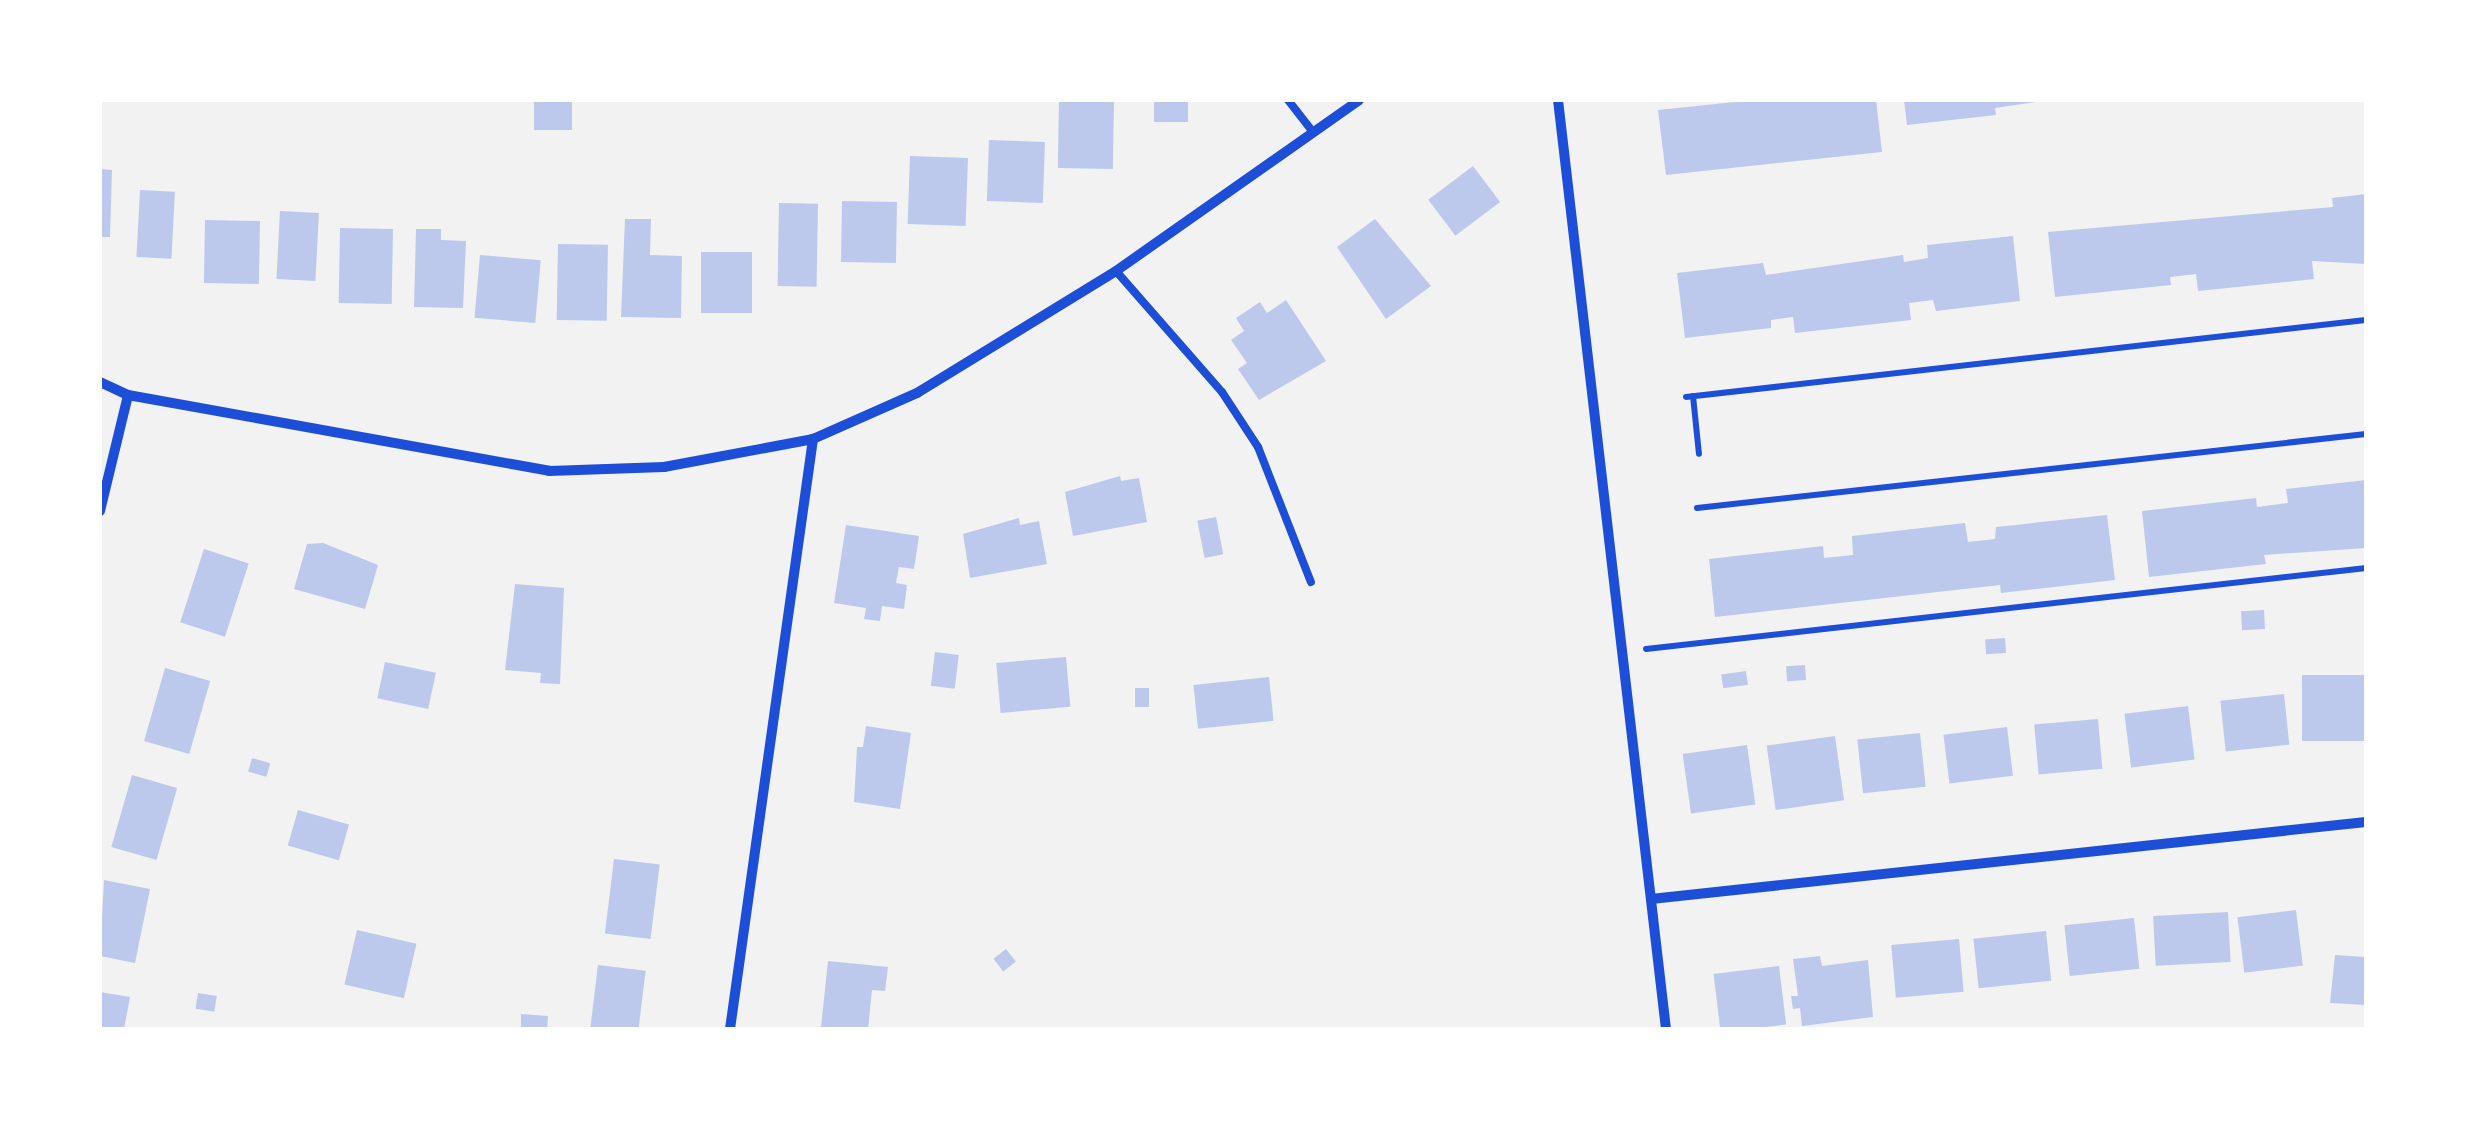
<!DOCTYPE html>
<style>
body{margin:0}
#map{position:relative;width:2466px;height:1129px;overflow:hidden;background:#f2f2f2;font-family:"DM Sans",sans-serif}
div>[style]{position:absolute}
.building>*{inset:0;background:#bdc9ec;transform-origin:0 0}
.path>*{height:6px;margin:-3px;padding:0 3px;transform-origin:3px;border-radius:3px;background:#1d4ed8}
.service>*{height:8px;margin:-4px;padding:0 4px;transform-origin:4px;border-radius:4px;background:#1d4ed8}
.minor>*{height:10px;margin:-5px;padding:0 5px;transform-origin:5px;border-radius:5px;background:#1d4ed8}
span{translate:-50% -50%;white-space:nowrap;text-align:center;line-height:1.15;-webkit-text-stroke:8px #fff;paint-order:stroke}
.frame{position:absolute;inset:0;border:102px solid #fff;pointer-events:none}
</style>
<div id="map">
<div class="building">
<i style="left:534px;top:100px;width:38px;height:30px"></i>
<i style="left:1059px;top:100px;width:55px;height:68px;rotate:1deg"></i>
<i style="left:1154px;top:100px;width:34px;height:22px"></i>
<i style="clip-path:polygon(1754px 100px,1876px 100px,1882px 152px,1666px 175px,1658px 110px)"></i>
<i style="clip-path:polygon(1904px 100px,2036px 100px,2036px 102px,1995px 108px,1996px 115px,1907px 125px)"></i>
<i style="left:989px;top:140px;width:56px;height:61px;rotate:2deg"></i>
<i style="left:910px;top:156px;width:58px;height:68px;rotate:2deg"></i>
<i style="left:1473px;top:166px;width:45px;height:56px;rotate:53deg"></i>
<i style="clip-path:polygon(100px 169px,112px 170px,110px 237px,100px 237px)"></i>
<i style="left:140px;top:190px;width:35px;height:67px;rotate:3deg"></i>
<i style="clip-path:polygon(2366px 194px,2366px 264px,2312px 261px,2314px 279px,2198px 291px,2196px 274px,2170px 277px,2171px 285px,2055px 297px,2048px 232px,2333px 207px,2332px 198px)"></i>
<i style="left:842px;top:201px;width:55px;height:61px;rotate:1deg"></i>
<i style="left:779px;top:203px;width:39px;height:83px;rotate:1deg"></i>
<i style="left:280px;top:211px;width:39px;height:68px;rotate:3deg"></i>
<i style="clip-path:polygon(625px 219px,651px 219px,650px 255px,682px 256px,681px 318px,621px 317px)"></i>
<i style="clip-path:polygon(1375px 219px,1431px 286px,1386px 319px,1337px 247px)"></i>
<i style="left:205px;top:220px;width:55px;height:63px;rotate:1deg"></i>
<i style="left:340px;top:228px;width:53px;height:75px;rotate:1deg"></i>
<i style="clip-path:polygon(416px 229px,441px 229px,441px 240px,466px 241px,463px 308px,414px 307px)"></i>
<i style="clip-path:polygon(2013px 236px,2020px 301px,1936px 311px,1933px 300px,1909px 303px,1911px 320px,1795px 333px,1793px 317px,1771px 320px,1771px 328px,1685px 338px,1677px 273px,1763px 263px,1766px 275px,1903px 255px,1904px 262px,1928px 258px,1927px 245px)"></i>
<i style="left:558px;top:244px;width:50px;height:76px;rotate:1deg"></i>
<i style="left:701px;top:252px;width:51px;height:61px"></i>
<i style="left:480px;top:255px;width:61px;height:63px;rotate:5deg"></i>
<i style="clip-path:polygon(1286px 300px,1326px 361px,1259px 400px,1238px 369px,1247px 363px,1231px 340px,1244px 331px,1236px 318px,1260px 302px,1267px 313px)"></i>
<i style="clip-path:polygon(1120px 476px,1121px 481px,1139px 478px,1147px 522px,1073px 536px,1065px 492px)"></i>
<i style="clip-path:polygon(2366px 480px,2366px 548px,2264px 555px,2266px 564px,2149px 577px,2142px 511px,2256px 498px,2257px 507px,2288px 503px,2286px 489px)"></i>
<i style="clip-path:polygon(2107px 515px,2115px 580px,2001px 593px,2000px 585px,1715px 617px,1709px 559px,1823px 546px,1824px 558px,1853px 555px,1852px 536px,1965px 523px,1968px 542px,1995px 539px,1996px 527px)"></i>
<i style="left:1216px;top:517px;width:38px;height:19px;rotate:79deg"></i>
<i style="clip-path:polygon(1019px 518px,1020px 525px,1039px 521px,1047px 564px,970px 578px,963px 534px)"></i>
<i style="clip-path:polygon(846px 525px,919px 536px,914px 569px,899px 567px,896px 583px,907px 585px,904px 609px,882px 606px,880px 621px,864px 619px,866px 608px,834px 603px)"></i>
<i style="clip-path:polygon(323px 543px,378px 565px,365px 609px,294px 589px,307px 544px)"></i>
<i style="left:204px;top:549px;width:47px;height:77px;rotate:18deg"></i>
<i style="clip-path:polygon(515px 584px,564px 588px,560px 684px,540px 683px,541px 673px,505px 670px)"></i>
<i style="left:2264px;top:610px;width:19px;height:23px;rotate:87deg"></i>
<i style="left:2005px;top:638px;width:15px;height:20px;rotate:86deg"></i>
<i style="left:935px;top:652px;width:24px;height:34px;rotate:7deg"></i>
<i style="left:1066px;top:657px;width:50px;height:70px;rotate:85deg"></i>
<i style="left:385px;top:662px;width:52px;height:37px;rotate:12deg"></i>
<i style="left:1805px;top:665px;width:15px;height:19px;rotate:86deg"></i>
<i style="left:165px;top:668px;width:47px;height:76px;rotate:16deg"></i>
<i style="left:1746px;top:671px;width:14px;height:25px;rotate:82deg"></i>
<i style="left:2366px;top:675px;width:66px;height:64px;rotate:90deg"></i>
<i style="left:1269px;top:677px;width:44px;height:76px;rotate:84deg"></i>
<i style="left:1135px;top:688px;width:14px;height:19px"></i>
<i style="left:2284px;top:694px;width:51px;height:64px;rotate:84deg"></i>
<i style="left:2188px;top:706px;width:54px;height:64px;rotate:83deg"></i>
<i style="left:2098px;top:719px;width:50px;height:64px;rotate:85deg"></i>
<i style="clip-path:polygon(866px 726px,911px 733px,900px 809px,854px 802px,857px 747px,863px 747px)"></i>
<i style="left:2007px;top:727px;width:49px;height:64px;rotate:83deg"></i>
<i style="left:1920px;top:733px;width:54px;height:63px;rotate:84deg"></i>
<i style="left:1835px;top:736px;width:65px;height:69px;rotate:82deg"></i>
<i style="left:1747px;top:745px;width:60px;height:65px;rotate:82deg"></i>
<i style="left:252px;top:758px;width:19px;height:14px;rotate:16deg"></i>
<i style="left:132px;top:775px;width:47px;height:75px;rotate:16deg"></i>
<i style="left:298px;top:810px;width:53px;height:37px;rotate:16deg"></i>
<i style="left:614px;top:859px;width:46px;height:75px;rotate:7deg"></i>
<i style="clip-path:polygon(104px 880px,150px 889px,135px 963px,100px 956px)"></i>
<i style="left:2296px;top:910px;width:56px;height:59px;rotate:83deg"></i>
<i style="left:2228px;top:912px;width:50px;height:75px;rotate:87deg"></i>
<i style="left:2134px;top:918px;width:51px;height:70px;rotate:84deg"></i>
<i style="left:357px;top:930px;width:61px;height:56px;rotate:13deg"></i>
<i style="left:2046px;top:931px;width:50px;height:73px;rotate:84deg"></i>
<i style="left:1959px;top:939px;width:53px;height:68px;rotate:85deg"></i>
<i style="left:1006px;top:949px;width:16px;height:16px;rotate:52deg"></i>
<i style="clip-path:polygon(2335px 955px,2366px 957px,2366px 1005px,2330px 1003px)"></i>
<i style="clip-path:polygon(1820px 956px,1822px 966px,1868px 960px,1873px 1017px,1802px 1026px,1800px 1008px,1793px 1009px,1791px 996px,1798px 996px,1793px 959px)"></i>
<i style="clip-path:polygon(828px 961px,888px 967px,885px 991px,872px 990px,868px 1029px,821px 1027px)"></i>
<i style="left:598px;top:965px;width:48px;height:65px;rotate:7deg"></i>
<i style="left:1779px;top:966px;width:59px;height:66px;rotate:83deg"></i>
<i style="clip-path:polygon(100px 992px,130px 997px,124px 1029px,100px 1029px)"></i>
<i style="left:198px;top:993px;width:19px;height:16px;rotate:9deg"></i>
<i style="clip-path:polygon(521px 1014px,548px 1016px,547px 1029px,521px 1029px)"></i>
</div>
<div class="path">
<i style="left:1693px;top:396px;width:58px;rotate:84.1deg"></i>
<i style="left:1686px;top:397px;width:684px;rotate:-6.46deg"></i>
<i style="left:1697px;top:508px;width:673px;rotate:-6.31deg"></i>
<i style="left:1646px;top:649px;width:725px;rotate:-6.42deg"></i>
</div>
<div class="service">
<i style="left:1288px;top:100px;width:39px;rotate:52deg"></i>
<i style="left:1116px;top:271px;width:161px;rotate:48.8deg"></i>
<i style="left:1222px;top:392px;width:66px;rotate:56.8deg"></i>
<i style="left:1258px;top:447px;width:145px;rotate:68.6deg"></i>
</div>
<div class="minor">
<i style="left:1558px;top:100px;width:935px;rotate:83.37deg"></i>
<i style="left:100px;top:382px;width:31px;rotate:25deg"></i>
<i style="left:128px;top:395px;width:428px;rotate:10.2deg"></i>
<i style="left:549px;top:471px;width:115px;rotate:-2deg"></i>
<i style="left:664px;top:467px;width:152px;rotate:-10.6deg"></i>
<i style="left:813px;top:439px;width:114px;rotate:-23.9deg"></i>
<i style="left:917px;top:393px;width:233px;rotate:-31.5deg"></i>
<i style="left:1116px;top:271px;width:297px;rotate:-35.1deg"></i>
<i style="left:100px;top:511px;width:119px;rotate:-76.4deg"></i>
<i style="left:1651px;top:899px;width:719px;rotate:-6.15deg"></i>
<i style="left:730px;top:1029px;width:596px;rotate:-81.99deg"></i>
</div>
<div class="frame"></div>
</div>
